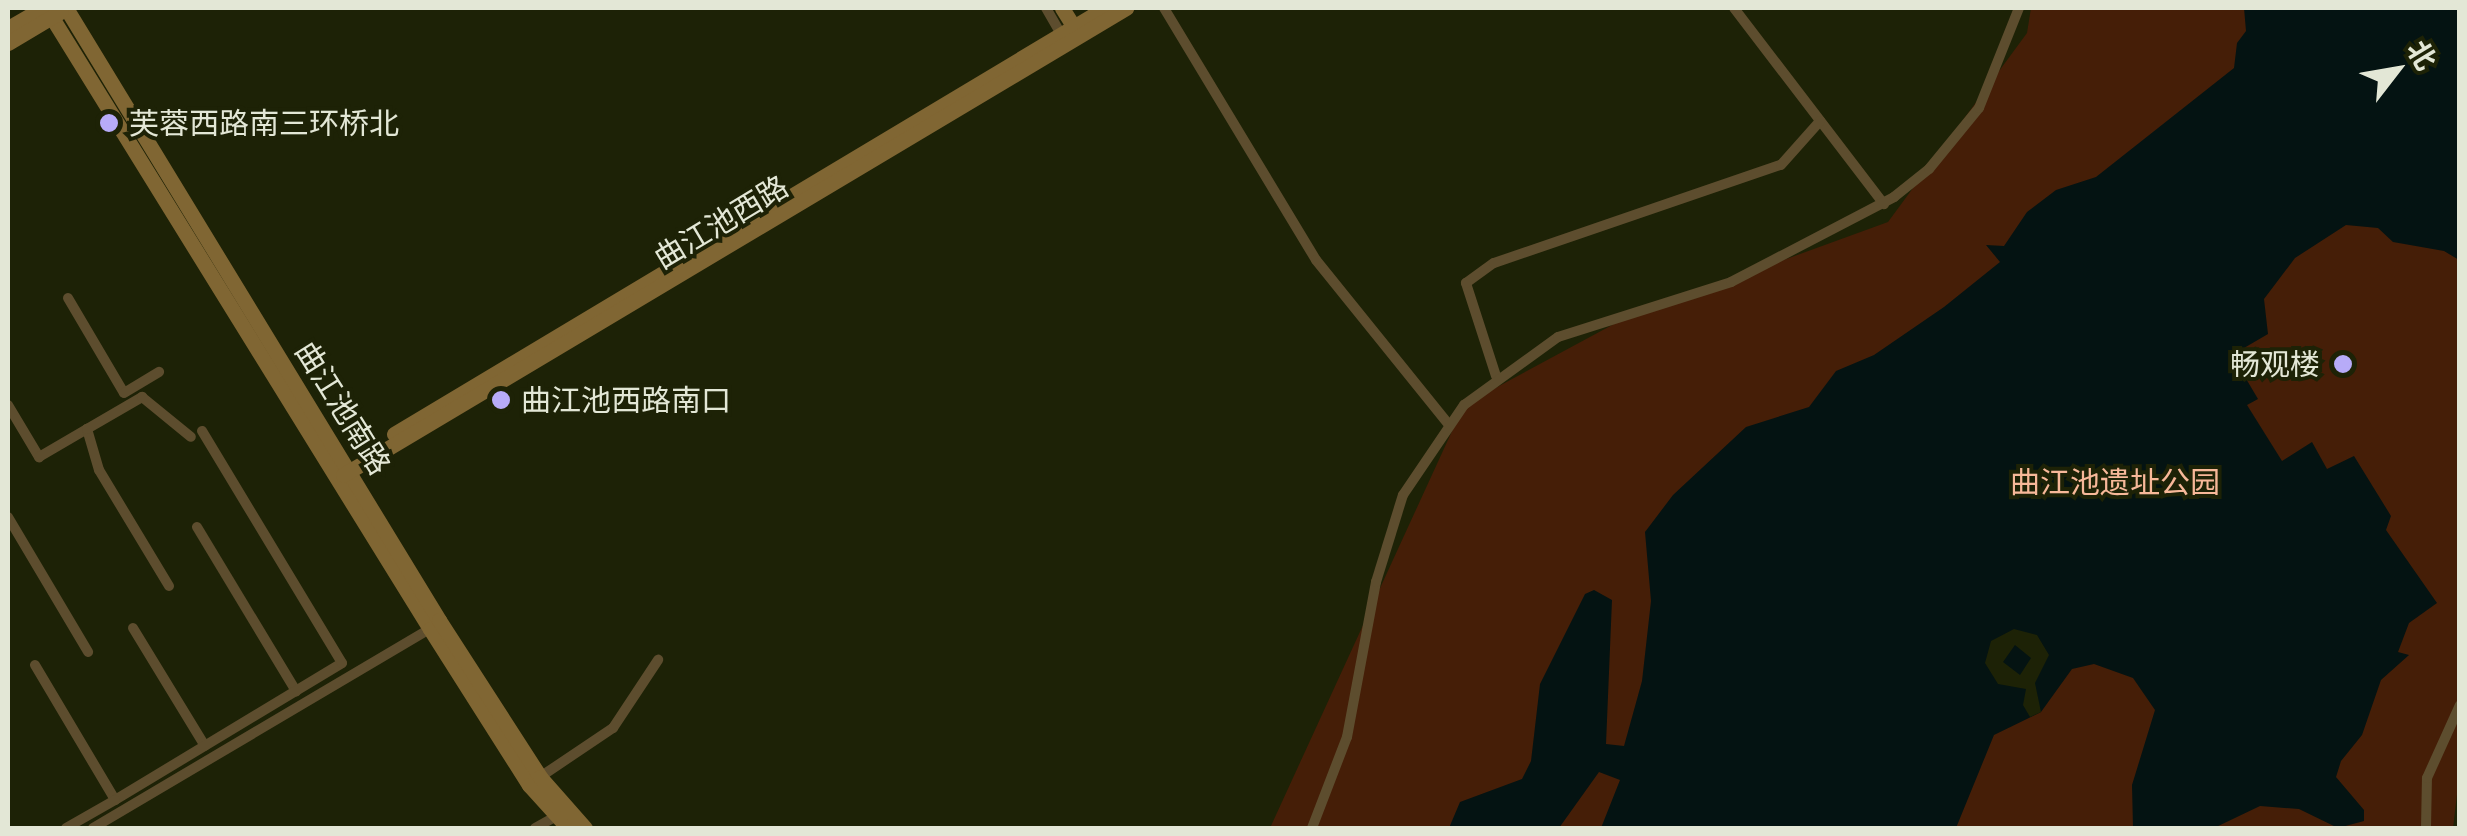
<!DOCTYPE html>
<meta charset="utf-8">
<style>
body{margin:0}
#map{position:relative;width:2467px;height:836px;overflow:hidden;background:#1d2206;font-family:"Noto Sans","Noto Sans SC",sans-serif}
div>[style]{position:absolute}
.green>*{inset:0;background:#451e07}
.water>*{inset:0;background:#041312}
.pier>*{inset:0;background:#1d2206}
.street>*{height:10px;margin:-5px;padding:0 5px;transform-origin:5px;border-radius:5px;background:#5d4d2e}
.secondary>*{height:15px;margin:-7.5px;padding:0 7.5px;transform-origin:7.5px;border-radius:7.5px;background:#806633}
.dots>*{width:28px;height:28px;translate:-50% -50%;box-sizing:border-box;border:5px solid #1d2206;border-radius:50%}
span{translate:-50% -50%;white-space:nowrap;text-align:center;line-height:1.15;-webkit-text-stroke:8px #1d2206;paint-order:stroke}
.poi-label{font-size:30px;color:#e3e7d6}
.left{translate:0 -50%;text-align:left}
.right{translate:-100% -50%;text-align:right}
.street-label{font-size:30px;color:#e3e7d6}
.park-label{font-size:30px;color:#f7b899}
.frame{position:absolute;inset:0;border:10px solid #e3e7d6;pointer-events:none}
.north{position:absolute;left:2347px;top:20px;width:100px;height:100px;-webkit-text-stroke:8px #1d2206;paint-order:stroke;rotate:59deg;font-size:28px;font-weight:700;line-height:40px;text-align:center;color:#e3e7d6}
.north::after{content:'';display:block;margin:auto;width:35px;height:45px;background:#e3e7d6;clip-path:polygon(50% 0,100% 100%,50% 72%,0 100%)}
</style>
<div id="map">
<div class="green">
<i style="clip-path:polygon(2031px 8px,2459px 8px,2460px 769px,2453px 828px,1270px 828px,1464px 405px,1627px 317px,1888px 222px,2027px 33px)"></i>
</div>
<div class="water">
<i style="clip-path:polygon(2244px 8px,2459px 8px,2459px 260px,2444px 251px,2393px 242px,2378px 228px,2346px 225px,2295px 258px,2264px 299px,2268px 334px,2232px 355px,2258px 399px,2247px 405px,2282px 461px,2312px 442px,2327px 469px,2354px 456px,2391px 516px,2386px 530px,2437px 603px,2409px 623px,2398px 652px,2409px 655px,2381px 680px,2362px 735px,2341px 761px,2336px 777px,2364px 810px,2364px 821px,2338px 828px,2299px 809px,2260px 806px,2214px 828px,2133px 828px,2132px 785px,2155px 710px,2133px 678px,2094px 664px,2072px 669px,2041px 712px,1994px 735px,1956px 828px,1601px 828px,1620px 780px,1599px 772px,1559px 828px,1449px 828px,1460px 802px,1522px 779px,1531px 761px,1540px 684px,1585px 594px,1594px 590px,1612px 600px,1606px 744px,1624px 746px,1642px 681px,1651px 601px,1645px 532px,1673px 495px,1746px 427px,1809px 407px,1836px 371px,1874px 355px,1944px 307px,2000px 262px,1986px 245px,2004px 246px,2027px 212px,2056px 190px,2096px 177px,2234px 68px,2237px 43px,2246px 31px)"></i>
</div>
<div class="pier">
<i style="clip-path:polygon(evenodd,2014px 629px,2037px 635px,2049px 655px,2035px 683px,2041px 712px,2030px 717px,2023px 705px,2026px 689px,1998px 684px,1985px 663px,1991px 641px,2014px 629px,2015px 645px,2031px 658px,2020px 675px,2003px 662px,2015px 645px)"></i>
</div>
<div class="street">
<i style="left:1046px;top:8px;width:34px;rotate:60deg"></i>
<i style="left:1164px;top:8px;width:294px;rotate:58.9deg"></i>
<i style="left:1316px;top:260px;width:212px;rotate:51.1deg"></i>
<i style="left:1734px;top:8px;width:247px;rotate:52.6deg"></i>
<i style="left:68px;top:298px;width:110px;rotate:59.5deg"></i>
<i style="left:124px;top:393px;width:41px;rotate:-31deg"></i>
<i style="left:1496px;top:376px;width:98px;rotate:-107.9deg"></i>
<i style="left:1466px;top:283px;width:34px;rotate:-36deg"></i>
<i style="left:1494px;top:263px;width:303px;rotate:-18.9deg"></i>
<i style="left:1781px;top:165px;width:59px;rotate:-48.4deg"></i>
<i style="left:8px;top:405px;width:61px;rotate:59.2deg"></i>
<i style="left:39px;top:457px;width:56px;rotate:-30.3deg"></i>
<i style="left:8px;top:517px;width:157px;rotate:59.3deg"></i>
<i style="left:197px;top:527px;width:192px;rotate:58.9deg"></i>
<i style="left:169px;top:586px;width:135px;rotate:-121.1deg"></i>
<i style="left:99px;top:470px;width:43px;rotate:-106.3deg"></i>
<i style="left:87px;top:429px;width:64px;rotate:-30.2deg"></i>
<i style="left:142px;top:397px;width:63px;rotate:39.2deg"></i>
<i style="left:133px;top:628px;width:138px;rotate:58.6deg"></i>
<i style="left:35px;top:665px;width:157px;rotate:59.3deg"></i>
<i style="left:115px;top:800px;width:265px;rotate:-31.1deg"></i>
<i style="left:342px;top:663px;width:271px;rotate:-121.1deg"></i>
<i style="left:540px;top:777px;width:88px;rotate:-33.9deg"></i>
<i style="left:613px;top:728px;width:82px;rotate:-56.5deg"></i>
<i style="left:66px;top:828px;width:56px;rotate:-29.7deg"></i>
<i style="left:93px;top:828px;width:391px;rotate:-30.6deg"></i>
<i style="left:535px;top:828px;width:25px;rotate:-29deg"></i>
<i style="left:1312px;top:828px;width:97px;rotate:-69deg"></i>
<i style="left:1347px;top:737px;width:158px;rotate:-79.4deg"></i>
<i style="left:1376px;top:582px;width:91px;rotate:-72.8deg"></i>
<i style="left:1403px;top:495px;width:109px;rotate:-55.9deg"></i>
<i style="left:1464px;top:405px;width:116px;rotate:-35.9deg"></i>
<i style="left:1558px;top:337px;width:182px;rotate:-17.6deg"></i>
<i style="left:1731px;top:282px;width:184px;rotate:-27.5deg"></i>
<i style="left:1894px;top:197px;width:45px;rotate:-38.7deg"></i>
<i style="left:1929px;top:169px;width:79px;rotate:-50.7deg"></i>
<i style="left:1979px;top:108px;width:108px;rotate:-68.2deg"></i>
<i style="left:2426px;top:828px;width:50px;rotate:-88.9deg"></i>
<i style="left:2427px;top:778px;width:80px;rotate:-65.7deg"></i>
</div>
<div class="secondary">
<i style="left:46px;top:8px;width:730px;rotate:58.27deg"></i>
<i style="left:430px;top:629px;width:185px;rotate:57.6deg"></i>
<i style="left:529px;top:785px;width:58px;rotate:47.8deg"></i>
<i style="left:66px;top:8px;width:717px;rotate:58.64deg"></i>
<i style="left:439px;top:620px;width:187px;rotate:57.2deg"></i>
<i style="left:540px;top:777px;width:68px;rotate:48.6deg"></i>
<i style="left:1062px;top:8px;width:31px;rotate:58deg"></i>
<i style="left:8px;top:28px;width:39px;rotate:-30deg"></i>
<i style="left:8px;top:43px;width:61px;rotate:-30.8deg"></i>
<i style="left:394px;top:434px;width:829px;rotate:-30.93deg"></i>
<i style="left:343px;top:475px;width:912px;rotate:-30.81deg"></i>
</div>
<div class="dots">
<i style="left:109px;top:123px;background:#b7abf8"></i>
<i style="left:2343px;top:364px;background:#b7abf8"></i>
<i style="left:501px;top:400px;background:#b7abf8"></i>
</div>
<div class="poi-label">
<span class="left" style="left:129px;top:123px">芙蓉西路南三环桥北</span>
<span class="right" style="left:2320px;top:364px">畅观楼</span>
<span class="left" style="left:521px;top:400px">曲江池西路南口</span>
</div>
<div class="street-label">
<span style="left:721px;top:222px;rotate:-31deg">曲江池西路</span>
<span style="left:343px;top:408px;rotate:58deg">曲江池南路</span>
</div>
<div class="park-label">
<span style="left:2115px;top:482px">曲江池遗址公园</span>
</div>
<div class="frame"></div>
<div class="north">北</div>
</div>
